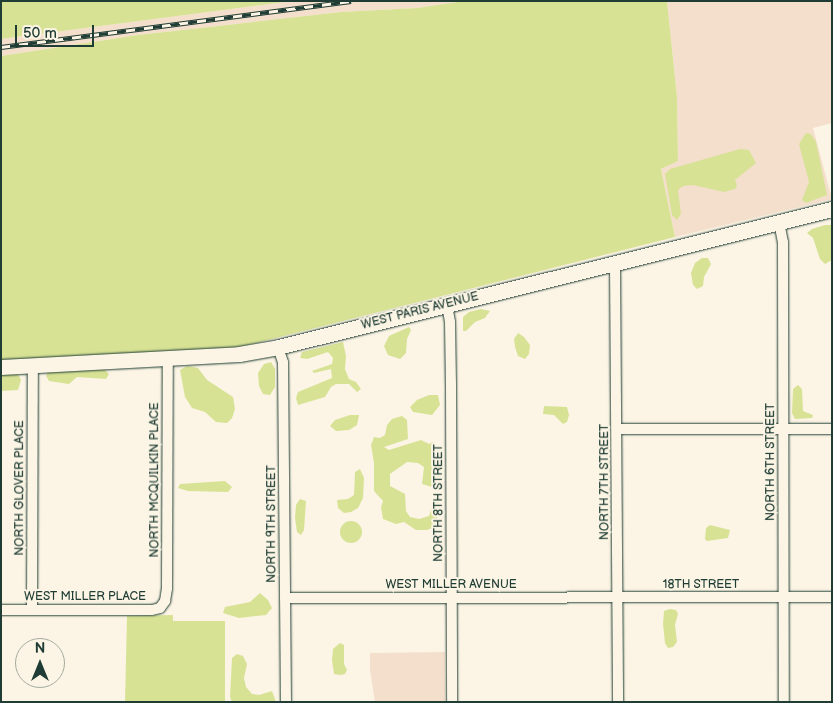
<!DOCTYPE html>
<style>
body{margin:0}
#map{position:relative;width:833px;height:703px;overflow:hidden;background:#fcf5e5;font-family:"Balsamiq Sans",sans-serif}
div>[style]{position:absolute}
.built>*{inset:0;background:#f4dfcc}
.green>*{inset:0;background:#d7e295}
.round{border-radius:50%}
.roads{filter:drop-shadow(0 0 1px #1f3d34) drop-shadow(0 0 1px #1f3d34)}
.minor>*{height:10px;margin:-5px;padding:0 5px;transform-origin:5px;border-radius:5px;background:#fcf5e5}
.secondary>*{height:15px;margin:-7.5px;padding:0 7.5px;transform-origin:7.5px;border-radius:7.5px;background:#fcf5e5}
.rail>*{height:5px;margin-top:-2.5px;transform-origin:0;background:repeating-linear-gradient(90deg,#fcf5e5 0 9px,#1f3d34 0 18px);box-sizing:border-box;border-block:1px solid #1f3d34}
span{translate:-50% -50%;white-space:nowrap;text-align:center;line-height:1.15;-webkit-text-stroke:4px #fcf5e5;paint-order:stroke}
.street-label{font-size:12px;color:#1f3d34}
.frame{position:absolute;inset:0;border:2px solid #1f3d34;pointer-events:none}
.north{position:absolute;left:15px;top:638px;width:50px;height:50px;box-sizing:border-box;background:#fcf5e5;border:1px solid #a4ab9e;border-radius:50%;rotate:0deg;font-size:14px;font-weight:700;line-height:20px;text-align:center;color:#1f3d34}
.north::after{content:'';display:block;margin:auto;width:18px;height:22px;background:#1f3d34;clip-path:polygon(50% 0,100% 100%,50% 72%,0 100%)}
.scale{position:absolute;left:15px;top:25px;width:79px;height:22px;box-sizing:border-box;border:2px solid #1f3d34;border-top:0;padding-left:6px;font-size:15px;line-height:18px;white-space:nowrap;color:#1f3d34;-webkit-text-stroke:4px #fcf5e5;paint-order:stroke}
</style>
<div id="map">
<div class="built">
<i style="clip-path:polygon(293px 1px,464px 1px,417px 8px,341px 12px,138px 35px,1px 56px,1px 39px)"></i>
<i style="clip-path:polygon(667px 1px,832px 1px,832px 123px,813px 128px,832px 199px,675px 237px,661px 169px,678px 161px,677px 97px)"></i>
<i style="clip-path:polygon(445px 652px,445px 702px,375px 702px,370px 670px,370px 653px)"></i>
</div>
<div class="green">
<i style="clip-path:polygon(1px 1px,293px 1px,1px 39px)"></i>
<i style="clip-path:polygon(464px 1px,667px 1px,677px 97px,678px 161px,661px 169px,675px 237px,236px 348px,1px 361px,1px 56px,138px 35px,341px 12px,417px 8px)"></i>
<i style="clip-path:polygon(806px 133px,811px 134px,816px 142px,827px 195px,806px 203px,802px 200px,809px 182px,799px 144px)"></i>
<i style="clip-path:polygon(740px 149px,749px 150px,756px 163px,735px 180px,737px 186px,735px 189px,724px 192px,693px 185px,683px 186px,678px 190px,681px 214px,677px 220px,672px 215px,665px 174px,670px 169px)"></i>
<i style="clip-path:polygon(825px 225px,832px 225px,832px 260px,825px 264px,820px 259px,813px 238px,807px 233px,812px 229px)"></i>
<i style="clip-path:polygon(702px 258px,708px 258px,711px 264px,704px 277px,703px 286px,697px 289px,693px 285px,691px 273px,695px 263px)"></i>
<i style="clip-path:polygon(481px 309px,490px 311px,485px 318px,475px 322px,466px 331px,463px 331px,463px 317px,469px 312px)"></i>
<i style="clip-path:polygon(409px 327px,411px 330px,407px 339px,406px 353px,400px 359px,388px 355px,384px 346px,389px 336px)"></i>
<i style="clip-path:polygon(518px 333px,524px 337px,530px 345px,529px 354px,525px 359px,518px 356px,515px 347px,514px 339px)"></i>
<i style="clip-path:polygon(343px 342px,346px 356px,345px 369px,349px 379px,356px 382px,361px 389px,357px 392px,349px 384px,336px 384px,331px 387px,325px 397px,298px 405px,296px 398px,298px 392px,332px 378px,331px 369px,314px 373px,312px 371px,332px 364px,333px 358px,328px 352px,307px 359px,300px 358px,302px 352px)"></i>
<i style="clip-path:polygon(271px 362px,275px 369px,275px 387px,270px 395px,263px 394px,259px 386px,258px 373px,264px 364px)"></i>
<i style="clip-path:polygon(187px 366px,198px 368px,207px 380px,233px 397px,235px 409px,232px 418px,227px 423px,216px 422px,205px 412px,192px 408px,185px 397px,180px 370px)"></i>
<i style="clip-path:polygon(104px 369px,109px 374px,106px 379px,77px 377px,69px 384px,49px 381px,46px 376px,48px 372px,54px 372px)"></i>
<i style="clip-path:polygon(1px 373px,18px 374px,21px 380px,18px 390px,1px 391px)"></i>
<i style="clip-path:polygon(798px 385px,802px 389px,803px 411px,813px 415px,812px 418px,795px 419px,792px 413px,793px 389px)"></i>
<i style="clip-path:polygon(429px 395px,438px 395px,440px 405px,432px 415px,413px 412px,410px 407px,417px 400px)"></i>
<i style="clip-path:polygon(544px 406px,567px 407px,569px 415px,567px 422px,563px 424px,554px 415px,543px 414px)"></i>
<i style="clip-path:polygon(350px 415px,359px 415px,357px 425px,349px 430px,336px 431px,330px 426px,335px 420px)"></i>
<i style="clip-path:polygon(402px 416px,407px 420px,408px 439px,384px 447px,389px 450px,421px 440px,429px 444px,433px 442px,439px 451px,441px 479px,432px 487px,422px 484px,424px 467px,418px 463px,407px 462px,390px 474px,390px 486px,405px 494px,406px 511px,410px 517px,419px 519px,429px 516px,433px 504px,439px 499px,439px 511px,435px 527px,427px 530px,416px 530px,404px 522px,396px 524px,383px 519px,381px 507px,383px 501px,374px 491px,374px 463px,371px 445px,374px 437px,380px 438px,385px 435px,387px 425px,392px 419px)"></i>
<i style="clip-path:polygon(360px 469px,364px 478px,363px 498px,358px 508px,351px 512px,344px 513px,338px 508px,337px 500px,348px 499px,354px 495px,355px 472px)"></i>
<i style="clip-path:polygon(225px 481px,232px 487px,228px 492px,188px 491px,178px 488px,180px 484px)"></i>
<i style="clip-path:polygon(300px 499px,306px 501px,304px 530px,301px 535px,297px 532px,295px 518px,296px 505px)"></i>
<i class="round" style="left:340px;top:521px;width:22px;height:22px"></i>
<i style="clip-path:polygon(710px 525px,730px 530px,728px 538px,707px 541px,705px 539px,706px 528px)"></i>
<i style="clip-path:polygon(260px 593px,268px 600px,272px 608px,266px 615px,239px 618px,223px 613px,225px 607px,250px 602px)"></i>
<i style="clip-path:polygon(670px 609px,676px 610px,678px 614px,675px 625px,677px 642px,673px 647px,668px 648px,665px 643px,663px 624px,664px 611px)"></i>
<i style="clip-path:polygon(173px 615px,173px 621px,225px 621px,225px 702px,125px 702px,127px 616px)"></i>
<i style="clip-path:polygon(340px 643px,344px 645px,344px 664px,347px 670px,345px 674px,341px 675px,334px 674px,332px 660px,333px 649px)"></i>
<i style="clip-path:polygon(237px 654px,243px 656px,247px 664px,244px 678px,246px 687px,252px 694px,259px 695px,272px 691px,276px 702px,232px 702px,230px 697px,232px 658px)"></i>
</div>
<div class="roads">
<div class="minor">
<i style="left:779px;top:222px;width:20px;rotate:79deg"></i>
<i style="left:783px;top:242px;width:460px;rotate:89.9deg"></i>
<i style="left:615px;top:263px;width:439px;rotate:89.6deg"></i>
<i style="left:447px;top:305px;width:17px;rotate:80deg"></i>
<i style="left:450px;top:322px;width:62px;rotate:89.1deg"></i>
<i style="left:451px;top:384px;width:318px;rotate:89.8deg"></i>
<i style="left:278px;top:347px;width:16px;rotate:72deg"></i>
<i style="left:283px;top:362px;width:340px;rotate:89.5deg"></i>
<i style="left:617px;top:429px;width:215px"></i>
<i style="left:285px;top:598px;width:547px;rotate:-0.1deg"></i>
<i style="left:1px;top:610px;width:151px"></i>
<i style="left:152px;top:610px;width:8px;rotate:-14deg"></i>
<i style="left:160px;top:608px;width:9px;rotate:-54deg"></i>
<i style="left:165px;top:601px;width:12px;rotate:-81deg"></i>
<i style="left:167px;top:589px;width:230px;rotate:-89.8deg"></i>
<i style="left:32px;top:610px;width:245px;rotate:-89.8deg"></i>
</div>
<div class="secondary">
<i style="left:1px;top:367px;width:238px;rotate:-3.1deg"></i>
<i style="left:239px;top:354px;width:40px;rotate:-10deg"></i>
<i style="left:278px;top:347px;width:571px;rotate:-13.99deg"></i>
</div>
</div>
<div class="rail">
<i style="left:1px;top:47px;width:353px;rotate:-7.5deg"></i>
</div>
<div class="street-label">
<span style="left:420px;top:311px;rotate:-14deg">WEST PARIS AVENUE</span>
<span style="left:771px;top:462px;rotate:-90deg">NORTH 6TH STREET</span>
<span style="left:155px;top:480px;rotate:-90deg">NORTH MCQUILKIN PLACE</span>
<span style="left:605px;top:482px;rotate:-90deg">NORTH 7TH STREET</span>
<span style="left:20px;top:488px;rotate:-90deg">NORTH GLOVER PLACE</span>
<span style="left:439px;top:503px;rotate:-90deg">NORTH 8TH STREET</span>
<span style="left:272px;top:524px;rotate:-90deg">NORTH 9TH STREET</span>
<span style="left:451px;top:585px">WEST MILLER AVENUE</span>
<span style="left:701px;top:585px">18TH STREET</span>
<span style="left:85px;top:597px">WEST MILLER PLACE</span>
</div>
<div class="frame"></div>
<div class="north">N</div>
<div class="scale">50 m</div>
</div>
